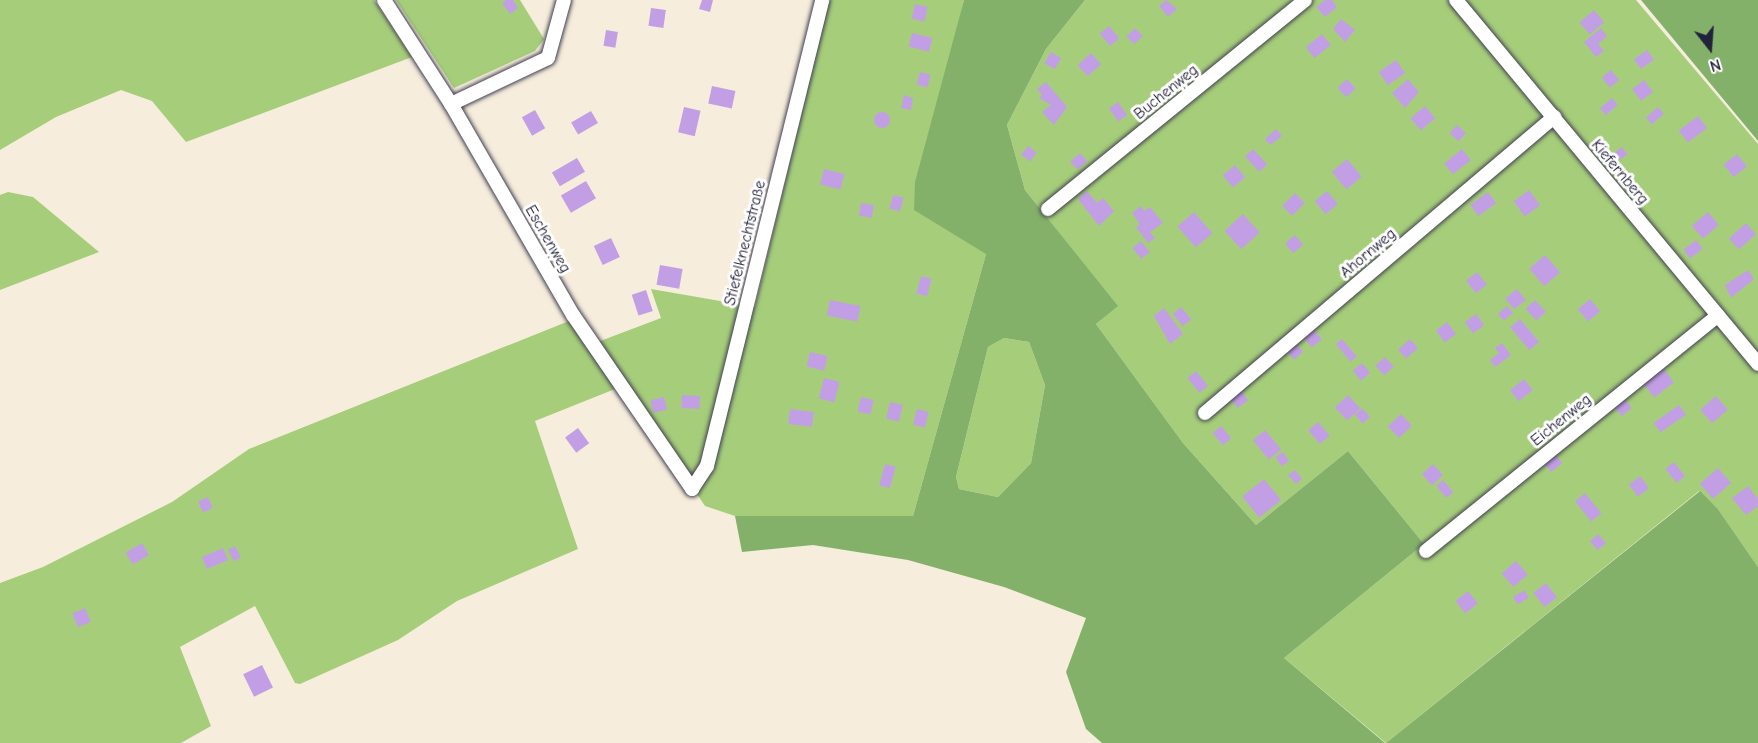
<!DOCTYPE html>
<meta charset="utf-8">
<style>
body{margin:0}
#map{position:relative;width:1758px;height:743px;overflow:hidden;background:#f6eddc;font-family:"Comic Neue",sans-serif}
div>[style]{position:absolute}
.green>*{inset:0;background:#a6ce7a}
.forest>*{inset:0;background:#84b16a}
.building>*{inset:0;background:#c29fe4;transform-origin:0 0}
.round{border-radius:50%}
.roads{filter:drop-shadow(0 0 2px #424053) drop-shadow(0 0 2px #424053)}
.minor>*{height:14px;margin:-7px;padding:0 7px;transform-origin:7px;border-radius:7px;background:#fff}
span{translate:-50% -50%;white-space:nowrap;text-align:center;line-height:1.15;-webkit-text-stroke:6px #fff;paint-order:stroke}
.street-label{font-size:16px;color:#22223b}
.north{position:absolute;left:1680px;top:18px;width:60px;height:60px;-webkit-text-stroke:4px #fff;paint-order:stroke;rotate:163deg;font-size:16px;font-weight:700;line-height:24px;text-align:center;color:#22223b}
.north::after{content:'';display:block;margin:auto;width:21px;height:27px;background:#22223b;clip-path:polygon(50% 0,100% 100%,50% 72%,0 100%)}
</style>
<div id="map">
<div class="green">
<i style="clip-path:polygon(0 0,374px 0,412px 57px,186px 142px,152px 101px,121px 90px,56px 117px,0 150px)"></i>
<i style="clip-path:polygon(396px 0,520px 0,544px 39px,535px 51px,454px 88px)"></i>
<i style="clip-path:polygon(829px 0,964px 0,953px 46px,986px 254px,913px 516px,735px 516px,705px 506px,595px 343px,661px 318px,651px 289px,755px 307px)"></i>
<i style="clip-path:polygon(1085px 0,1636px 0,1758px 144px,1758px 567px,1718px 509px,1699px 491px,1386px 743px,1284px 658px,1424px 544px,1348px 451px,1256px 525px,1183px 443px,1096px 324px,1117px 306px,1025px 190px,1007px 125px,1046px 49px)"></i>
<i style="clip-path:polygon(8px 192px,33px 197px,99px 252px,0 290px,0 195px)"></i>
<i style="clip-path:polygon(569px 321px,615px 389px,535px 421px,578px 549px,457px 601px,398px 640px,300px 684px,295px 683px,255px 606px,180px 647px,211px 726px,181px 743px,0 743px,0 583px,43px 567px,172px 502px,249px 449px)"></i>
<i style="clip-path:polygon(1004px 338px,1029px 342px,1045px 385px,1031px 463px,998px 497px,959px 489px,956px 477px,988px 347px)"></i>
</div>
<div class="forest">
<i style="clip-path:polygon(evenodd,964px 0,1085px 0,1046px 49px,1007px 125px,1025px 190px,1118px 306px,1096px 324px,1183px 443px,1256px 525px,1348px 451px,1424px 544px,1284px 658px,1385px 743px,1102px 743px,1086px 729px,1066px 672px,1086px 618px,1004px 587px,908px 560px,813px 545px,742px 552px,735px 516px,913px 516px,986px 254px,914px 210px,915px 182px,964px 0,1004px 338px,1029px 342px,1045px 385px,1031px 463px,998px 497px,959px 489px,956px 477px,988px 347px,1004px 338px)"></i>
<i style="clip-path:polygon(1641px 0,1758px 0,1758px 141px)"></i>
<i style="clip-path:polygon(1700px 491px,1718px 509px,1758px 567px,1758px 743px,1386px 743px)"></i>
</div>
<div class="building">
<i style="clip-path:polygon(506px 0,513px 0,518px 8px,510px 14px,502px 3px)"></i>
<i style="clip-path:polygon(702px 0,713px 0,710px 12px,699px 9px)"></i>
<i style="clip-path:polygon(1166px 0,1177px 9px,1168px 17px,1159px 6px)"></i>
<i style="clip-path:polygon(1325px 0,1332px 0,1337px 7px,1325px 17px,1316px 7px)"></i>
<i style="left:915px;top:4px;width:13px;height:15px;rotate:13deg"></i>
<i style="left:651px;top:8px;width:15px;height:18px;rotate:8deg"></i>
<i style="left:1594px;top:10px;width:16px;height:19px;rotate:50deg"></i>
<i style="clip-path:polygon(1341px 19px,1355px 30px,1345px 42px,1333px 29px)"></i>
<i style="left:1109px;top:26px;width:16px;height:12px;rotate:50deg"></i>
<i style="left:1135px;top:28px;width:11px;height:12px;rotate:45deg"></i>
<i style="clip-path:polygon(1601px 28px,1607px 36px,1598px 44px,1604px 51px,1596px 57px,1584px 42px)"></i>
<i style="left:606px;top:30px;width:12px;height:16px;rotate:9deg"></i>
<i style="left:912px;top:33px;width:21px;height:14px;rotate:14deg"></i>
<i style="left:1322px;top:34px;width:14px;height:21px;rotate:51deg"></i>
<i style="left:1647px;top:50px;width:12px;height:16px;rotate:55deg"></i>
<i style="left:1051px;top:52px;width:12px;height:13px;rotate:31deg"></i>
<i style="left:1091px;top:53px;width:15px;height:18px;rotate:48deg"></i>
<i style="left:1396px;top:60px;width:16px;height:21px;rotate:55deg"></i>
<i style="left:1611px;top:70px;width:13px;height:12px;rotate:51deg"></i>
<i style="left:920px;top:72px;width:11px;height:13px;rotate:15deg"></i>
<i style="left:1347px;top:79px;width:13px;height:13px;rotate:48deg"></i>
<i style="clip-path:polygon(1408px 79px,1419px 92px,1405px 108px,1392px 93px)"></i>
<i style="left:1644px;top:80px;width:15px;height:15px;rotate:53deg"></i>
<i style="clip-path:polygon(1046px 82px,1067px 107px,1054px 125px,1042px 112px,1051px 105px,1039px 98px,1042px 95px,1037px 89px)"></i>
<i style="left:712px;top:86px;width:24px;height:18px;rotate:12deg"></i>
<i style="clip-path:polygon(904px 95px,913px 98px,911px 110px,901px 108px)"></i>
<i style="left:1612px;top:98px;width:9px;height:16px;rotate:49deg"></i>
<i style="left:1118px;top:102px;width:16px;height:11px;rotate:55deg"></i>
<i style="left:1425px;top:106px;width:16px;height:19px;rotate:50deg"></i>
<i style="left:684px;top:107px;width:17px;height:26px;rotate:13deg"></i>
<i style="left:1658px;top:107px;width:9px;height:16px;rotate:49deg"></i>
<i style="left:535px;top:110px;width:21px;height:15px;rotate:61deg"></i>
<i style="left:591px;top:111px;width:14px;height:23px;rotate:60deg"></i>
<i class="round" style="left:874px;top:112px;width:16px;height:16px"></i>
<i style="left:1698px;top:116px;width:15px;height:24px;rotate:53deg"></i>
<i style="left:1457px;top:125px;width:12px;height:11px;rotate:42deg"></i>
<i style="clip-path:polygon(1276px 129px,1282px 136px,1270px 145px,1265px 139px)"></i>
<i style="left:1028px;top:146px;width:11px;height:11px;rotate:38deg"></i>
<i style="left:1622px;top:147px;width:9px;height:14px;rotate:54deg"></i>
<i style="left:1253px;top:149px;width:21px;height:11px;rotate:47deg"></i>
<i style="left:1462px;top:149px;width:14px;height:23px;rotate:51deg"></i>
<i style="left:1080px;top:153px;width:11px;height:13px;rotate:49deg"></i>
<i style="left:1737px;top:154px;width:16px;height:17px;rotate:52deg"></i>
<i style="left:577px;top:158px;width:16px;height:29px;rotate:60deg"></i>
<i style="left:1347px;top:159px;width:23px;height:20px;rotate:50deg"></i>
<i style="left:1235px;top:165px;width:16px;height:16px;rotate:50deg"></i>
<i style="left:824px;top:169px;width:21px;height:16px;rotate:14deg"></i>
<i style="left:586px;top:181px;width:20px;height:29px;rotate:60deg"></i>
<i style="left:1529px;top:190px;width:19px;height:19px;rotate:54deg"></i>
<i style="clip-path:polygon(1087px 191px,1097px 203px,1103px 198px,1114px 211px,1099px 226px,1078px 199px)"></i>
<i style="left:1327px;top:191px;width:17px;height:16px;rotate:50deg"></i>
<i style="left:1488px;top:192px;width:14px;height:22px;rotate:54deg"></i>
<i style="left:1295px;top:193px;width:14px;height:18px;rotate:45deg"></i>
<i style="left:893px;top:195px;width:11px;height:14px;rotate:15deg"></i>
<i style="left:861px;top:203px;width:13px;height:13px;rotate:9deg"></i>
<i style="clip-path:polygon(1141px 206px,1144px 211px,1150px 207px,1163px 223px,1150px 232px,1155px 238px,1148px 243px,1136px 227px,1140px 224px,1132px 213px)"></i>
<i style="left:1194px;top:212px;width:28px;height:22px;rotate:49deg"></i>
<i style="left:1708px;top:212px;width:17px;height:21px;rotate:50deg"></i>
<i style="left:1243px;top:214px;width:25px;height:25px;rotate:48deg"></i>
<i style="left:1746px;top:223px;width:15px;height:23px;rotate:48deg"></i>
<i style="left:1295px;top:235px;width:13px;height:13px;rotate:51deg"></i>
<i style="left:611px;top:238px;width:21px;height:19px;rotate:65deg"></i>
<i style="left:1696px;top:240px;width:11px;height:16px;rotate:52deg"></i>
<i style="left:1141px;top:241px;width:14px;height:11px;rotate:51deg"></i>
<i style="left:1545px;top:255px;width:23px;height:21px;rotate:49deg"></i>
<i style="left:660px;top:265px;width:23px;height:20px;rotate:10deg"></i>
<i style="clip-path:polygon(1748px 270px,1754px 279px,1731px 298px,1725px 285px)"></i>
<i style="left:1477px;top:272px;width:16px;height:14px;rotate:52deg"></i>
<i style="left:921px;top:276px;width:11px;height:18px;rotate:15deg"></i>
<i style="left:1517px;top:289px;width:14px;height:15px;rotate:51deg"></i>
<i style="left:646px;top:290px;width:22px;height:15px;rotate:72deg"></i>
<i style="left:1590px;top:299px;width:16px;height:16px;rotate:50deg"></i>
<i style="left:830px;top:300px;width:31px;height:16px;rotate:11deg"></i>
<i style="left:1535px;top:300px;width:16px;height:13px;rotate:47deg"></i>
<i style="left:1507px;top:306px;width:9px;height:12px;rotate:49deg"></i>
<i style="left:1181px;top:307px;width:16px;height:11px;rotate:50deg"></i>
<i style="clip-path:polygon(1164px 308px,1183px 334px,1170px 344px,1154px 316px)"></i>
<i style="left:1476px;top:314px;width:14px;height:14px;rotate:54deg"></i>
<i style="left:1520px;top:319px;width:30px;height:13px;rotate:50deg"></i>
<i style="left:1447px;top:322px;width:15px;height:14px;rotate:53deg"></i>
<i style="left:1312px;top:327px;width:16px;height:13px;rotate:52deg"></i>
<i style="left:1342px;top:339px;width:23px;height:8px;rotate:50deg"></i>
<i style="left:1410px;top:339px;width:12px;height:16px;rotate:48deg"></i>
<i style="left:1295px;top:342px;width:13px;height:12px;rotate:51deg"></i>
<i style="clip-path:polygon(1502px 343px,1511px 355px,1495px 367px,1490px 360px,1499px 353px,1495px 348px)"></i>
<i style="left:810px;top:352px;width:18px;height:15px;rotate:13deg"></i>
<i style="left:1385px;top:357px;width:13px;height:13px;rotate:48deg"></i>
<i style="left:1362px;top:363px;width:13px;height:12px;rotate:51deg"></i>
<i style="left:1663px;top:368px;width:18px;height:25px;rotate:52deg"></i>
<i style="left:1196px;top:371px;width:19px;height:11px;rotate:51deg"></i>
<i style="left:824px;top:378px;width:16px;height:21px;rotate:14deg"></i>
<i style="left:1524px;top:379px;width:14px;height:18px;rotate:51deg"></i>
<i style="left:1240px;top:389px;width:14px;height:13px;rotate:54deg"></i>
<i style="left:682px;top:395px;width:18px;height:13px;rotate:3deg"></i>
<i style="left:1348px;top:395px;width:18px;height:18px;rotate:47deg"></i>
<i style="left:1716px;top:396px;width:18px;height:21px;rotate:49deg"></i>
<i style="left:664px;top:397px;width:13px;height:14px;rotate:77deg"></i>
<i style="left:861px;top:397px;width:13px;height:15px;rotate:13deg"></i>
<i style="left:1623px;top:397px;width:14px;height:13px;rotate:51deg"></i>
<i style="left:890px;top:402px;width:13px;height:17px;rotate:13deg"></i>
<i style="left:1679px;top:405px;width:12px;height:31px;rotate:55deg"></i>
<i style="left:1362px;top:408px;width:12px;height:10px;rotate:48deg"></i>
<i style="left:790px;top:409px;width:24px;height:15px;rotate:7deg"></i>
<i style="left:917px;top:409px;width:12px;height:16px;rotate:14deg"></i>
<i style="left:1401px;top:414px;width:16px;height:18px;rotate:47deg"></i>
<i style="left:1318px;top:422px;width:18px;height:13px;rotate:49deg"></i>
<i style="left:1221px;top:426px;width:16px;height:11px;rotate:50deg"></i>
<i style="left:578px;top:428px;width:19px;height:16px;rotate:54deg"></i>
<i style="left:1265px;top:430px;width:25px;height:16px;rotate:50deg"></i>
<i style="left:1283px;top:452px;width:11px;height:9px;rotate:56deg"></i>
<i style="left:1554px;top:453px;width:13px;height:14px;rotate:51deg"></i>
<i style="left:1674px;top:462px;width:18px;height:11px;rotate:52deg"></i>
<i style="left:885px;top:464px;width:11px;height:22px;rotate:15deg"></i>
<i style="left:1433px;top:464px;width:15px;height:15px;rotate:48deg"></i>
<i style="left:1718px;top:468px;width:20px;height:24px;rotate:49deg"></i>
<i style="clip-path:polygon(1295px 470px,1302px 479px,1296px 484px,1288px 475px)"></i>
<i style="left:1640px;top:476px;width:15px;height:14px;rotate:53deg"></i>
<i style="left:1264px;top:479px;width:27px;height:28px;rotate:51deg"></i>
<i style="left:1443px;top:480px;width:16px;height:9px;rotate:50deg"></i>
<i style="clip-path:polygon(1748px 486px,1758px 499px,1758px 506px,1746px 515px,1732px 498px)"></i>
<i style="left:1585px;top:493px;width:26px;height:13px;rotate:51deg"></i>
<i style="left:208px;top:497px;width:12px;height:11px;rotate:66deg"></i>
<i style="left:1598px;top:534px;width:12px;height:11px;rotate:48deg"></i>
<i style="left:142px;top:543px;width:14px;height:19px;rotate:60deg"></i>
<i style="left:235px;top:546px;width:13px;height:8px;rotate:63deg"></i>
<i style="left:223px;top:548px;width:13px;height:23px;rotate:67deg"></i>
<i style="left:1516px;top:561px;width:18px;height:19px;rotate:49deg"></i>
<i style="left:1546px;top:583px;width:18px;height:16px;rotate:52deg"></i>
<i style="left:1524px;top:590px;width:9px;height:13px;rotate:58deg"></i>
<i style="left:1468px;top:591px;width:16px;height:16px;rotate:52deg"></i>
<i style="left:85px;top:608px;width:15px;height:14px;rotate:67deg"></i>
<i style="left:262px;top:665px;width:25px;height:21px;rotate:64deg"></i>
</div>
<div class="roads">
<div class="minor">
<i style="left:384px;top:0;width:124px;rotate:57.2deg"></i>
<i style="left:451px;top:104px;width:244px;rotate:60deg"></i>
<i style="left:573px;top:315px;width:211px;rotate:55.6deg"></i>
<i style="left:692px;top:489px;width:27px;rotate:-57deg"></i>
<i style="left:707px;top:466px;width:480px;rotate:-76.1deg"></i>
<i style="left:1456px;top:0;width:473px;rotate:50.3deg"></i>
<i style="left:451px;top:104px;width:107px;rotate:-25.4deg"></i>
<i style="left:548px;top:58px;width:60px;rotate:-74.6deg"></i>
<i style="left:1048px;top:209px;width:331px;rotate:-39.1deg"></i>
<i style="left:1205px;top:413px;width:458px;rotate:-40.3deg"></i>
<i style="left:1426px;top:551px;width:375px;rotate:-38.9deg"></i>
</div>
</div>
<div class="street-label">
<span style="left:1166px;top:92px;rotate:-39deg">Buchenweg</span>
<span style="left:1620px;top:172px;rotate:50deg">Kiefernberg</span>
<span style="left:548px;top:239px;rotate:60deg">Eschenweg</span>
<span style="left:745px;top:243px;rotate:-76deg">Stiefelknechtstraße</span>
<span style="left:1368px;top:253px;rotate:-40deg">Ahornweg</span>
<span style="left:1561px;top:420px;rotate:-39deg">Eichenweg</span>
</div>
<div class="north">N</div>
</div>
